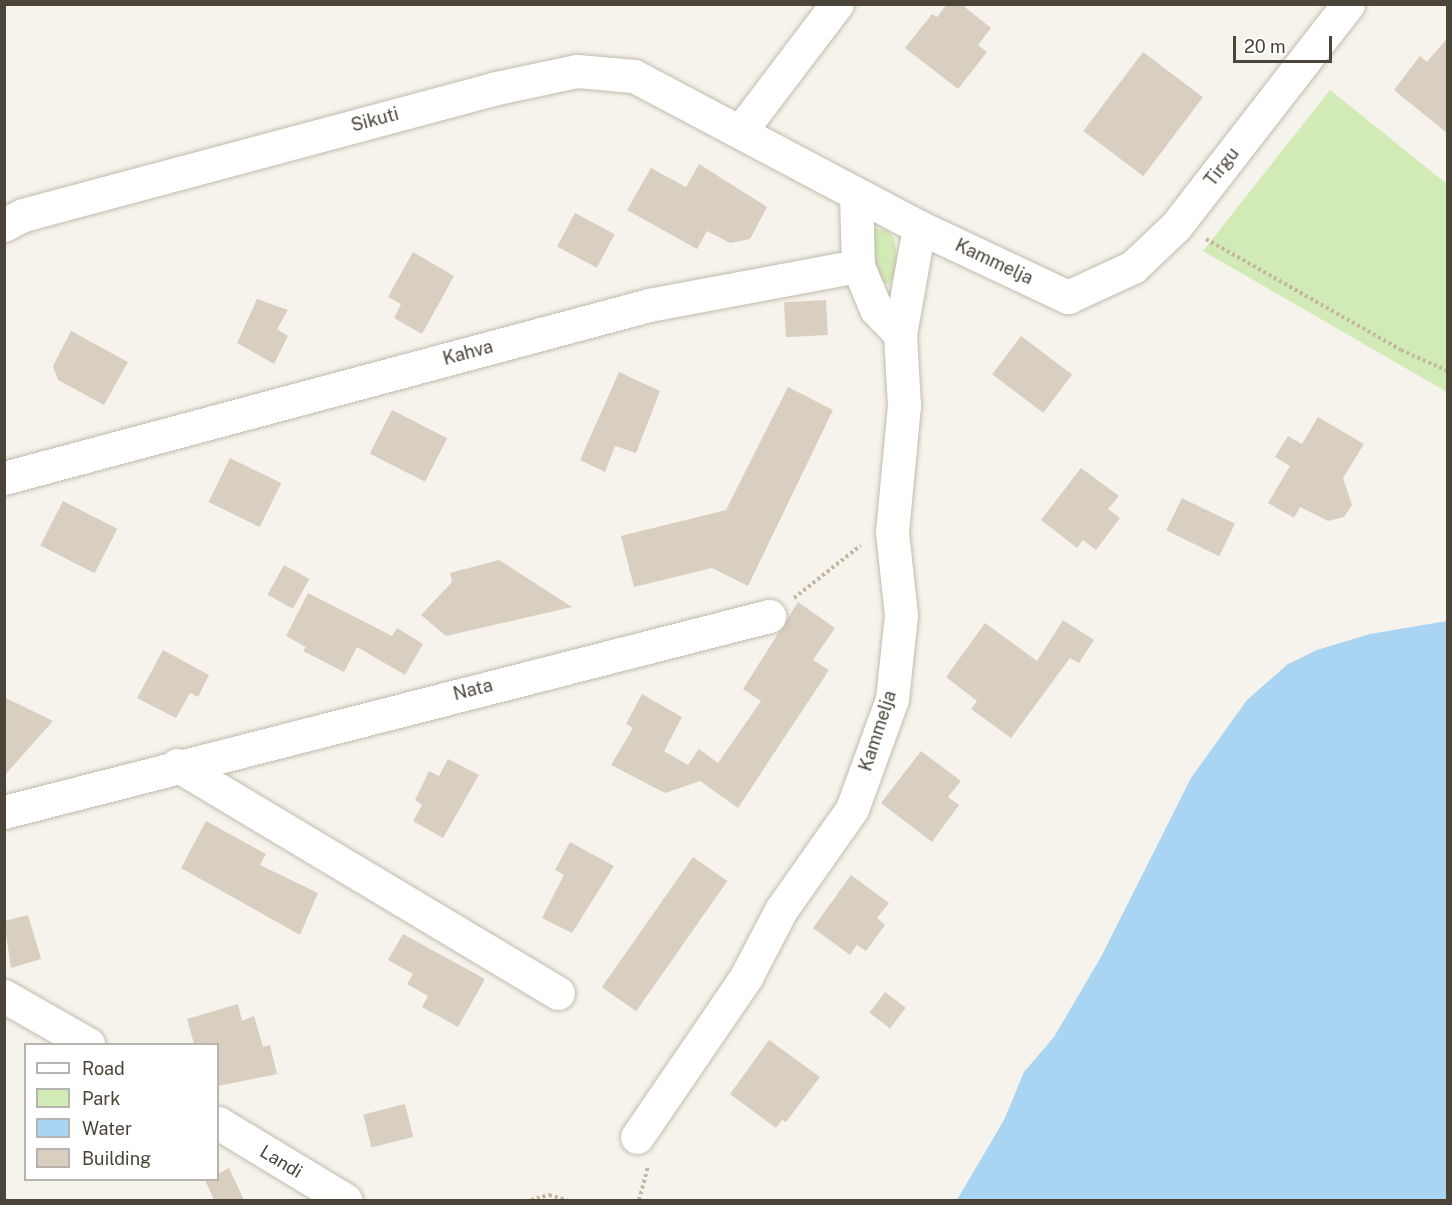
<!DOCTYPE html>
<style>
body{margin:0}
#map{position:relative;width:1452px;height:1205px;overflow:hidden;background:#f6f3ec;font-family:"Public Sans",sans-serif}
div>[style]{position:absolute}
.green>*{inset:0;background:#d2eab5}
.water>*{inset:0;background:#a9d4f2}
.building>*{inset:0;background:#d8cfc1;transform-origin:0 0}
.path>*{height:4px;margin-top:-2px;transform-origin:0;background:repeating-linear-gradient(90deg,#c4b79f 0 3px,transparent 0 6px)}
.roads{filter:drop-shadow(0 0 2px #c2bbae) drop-shadow(0 0 2px #c2bbae)}
.minor>*{height:33px;margin:-16.5px;padding:0 16.5px;transform-origin:16.5px;border-radius:16.5px;background:#fff}
span{translate:-50% -50%;white-space:nowrap;text-align:center;line-height:1.15;-webkit-text-stroke:6px #fff;paint-order:stroke}
.street-label{font-size:18px;color:#4b4439}
.frame{position:absolute;inset:0;border:6px solid #4b4439;pointer-events:none}
.legend{position:absolute;left:24px;top:1043px;width:195px;height:138px;box-sizing:border-box;background:#fff;border:2px solid #b7b4b0;margin:0;padding:8px 10px;list-style:none;font-size:18px;color:#4b4439}
.legend li{display:flex;align-items:center;gap:12px;height:30px}
.legend b{width:30px;border:2px solid #b7b4b0}
.scale{position:absolute;left:1233px;top:36px;width:99px;height:27px;box-sizing:border-box;border:3px solid #4b4439;border-top:0;padding-left:8px;font-size:18px;line-height:21px;white-space:nowrap;color:#4b4439;-webkit-text-stroke:4px #fff;paint-order:stroke}
</style>
<div id="map">
<div class="green">
<i style="clip-path:polygon(1330px 90px,1447px 184px,1447px 392px,1203px 251px)"></i>
<i style="clip-path:polygon(876px 229px,887px 230px,894px 238px,899px 268px,889px 284px,880px 282px,871px 271px,868px 236px)"></i>
</div>
<div class="water">
<i style="clip-path:polygon(1447px 621px,1447px 1200px,957px 1200px,1004px 1120px,1024px 1072px,1054px 1037px,1101px 957px,1191px 778px,1247px 700px,1288px 664px,1317px 650px,1370px 634px)"></i>
</div>
<div class="building">
<i style="clip-path:polygon(947px 4px,961px 4px,991px 28px,978px 45px,987px 52px,958px 89px,905px 48px,932px 14px,937px 17px)"></i>
<i style="clip-path:polygon(1448px 37px,1448px 134px,1394px 90px,1420px 56px,1427px 62px)"></i>
<i style="left:1143px;top:52px;width:75px;height:99px;rotate:37deg"></i>
<i style="clip-path:polygon(699px 164px,767px 207px,750px 239px,730px 243px,707px 231px,697px 249px,627px 210px,651px 168px,686px 187px)"></i>
<i style="left:575px;top:213px;width:45px;height:38px;rotate:28deg"></i>
<i style="clip-path:polygon(413px 252px,454px 276px,422px 334px,394px 318px,401px 304px,388px 297px)"></i>
<i style="clip-path:polygon(257px 299px,288px 310px,277px 329px,288px 336px,274px 364px,237px 343px)"></i>
<i style="left:826px;top:300px;width:35px;height:42px;rotate:87deg"></i>
<i style="clip-path:polygon(71px 331px,128px 362px,104px 405px,58px 380px,53px 366px)"></i>
<i style="left:1021px;top:336px;width:64px;height:48px;rotate:37deg"></i>
<i style="clip-path:polygon(619px 372px,660px 391px,636px 453px,615px 446px,605px 472px,580px 460px)"></i>
<i style="clip-path:polygon(788px 387px,833px 410px,748px 586px,712px 568px,634px 587px,621px 536px,726px 510px)"></i>
<i style="left:392px;top:410px;width:62px;height:49px;rotate:27deg"></i>
<i style="clip-path:polygon(1318px 417px,1364px 444px,1343px 478px,1352px 505px,1344px 517px,1328px 521px,1300px 507px,1294px 518px,1268px 503px,1290px 466px,1275px 457px,1288px 436px,1302px 444px)"></i>
<i style="left:230px;top:458px;width:57px;height:49px;rotate:26deg"></i>
<i style="clip-path:polygon(1081px 468px,1119px 496px,1108px 509px,1120px 518px,1096px 550px,1083px 540px,1077px 548px,1041px 520px)"></i>
<i style="left:1182px;top:498px;width:59px;height:36px;rotate:26deg"></i>
<i style="left:63px;top:501px;width:61px;height:50px;rotate:27deg"></i>
<i style="clip-path:polygon(499px 560px,572px 607px,446px 636px,421px 615px,452px 582px,450px 573px)"></i>
<i style="left:284px;top:565px;width:29px;height:34px;rotate:29deg"></i>
<i style="clip-path:polygon(308px 593px,392px 636px,397px 628px,423px 644px,405px 675px,357px 647px,344px 672px,303px 651px,306px 647px,286px 636px)"></i>
<i style="clip-path:polygon(798px 602px,835px 628px,813px 660px,829px 670px,738px 808px,700px 781px,665px 793px,611px 765px,633px 728px,626px 724px,642px 694px,682px 717px,664px 751px,688px 765px,699px 749px,718px 763px,761px 701px,743px 689px)"></i>
<i style="clip-path:polygon(1063px 620px,1094px 640px,1079px 663px,1070px 658px,1011px 738px,971px 709px,977px 701px,946px 677px,985px 623px,1037px 661px)"></i>
<i style="clip-path:polygon(163px 650px,209px 675px,198px 697px,190px 693px,176px 718px,137px 698px)"></i>
<i style="clip-path:polygon(4px 697px,53px 721px,4px 776px)"></i>
<i style="clip-path:polygon(921px 751px,961px 781px,948px 797px,959px 805px,932px 842px,881px 803px)"></i>
<i style="clip-path:polygon(448px 759px,479px 775px,443px 838px,413px 821px,422px 805px,415px 800px,429px 771px,439px 776px)"></i>
<i style="clip-path:polygon(206px 821px,266px 854px,260px 865px,318px 893px,300px 935px,181px 868px)"></i>
<i style="clip-path:polygon(570px 842px,614px 866px,572px 933px,542px 918px,564px 875px,555px 870px)"></i>
<i style="left:693px;top:857px;width:42px;height:159px;rotate:35deg"></i>
<i style="clip-path:polygon(851px 875px,889px 903px,877px 918px,885px 925px,866px 951px,857px 945px,850px 955px,813px 928px)"></i>
<i style="clip-path:polygon(28px 915px,41px 959px,11px 968px,4px 921px)"></i>
<i style="clip-path:polygon(403px 934px,485px 979px,458px 1027px,422px 1007px,428px 996px,407px 984px,413px 974px,388px 960px)"></i>
<i style="left:885px;top:992px;width:26px;height:26px;rotate:37deg"></i>
<i style="clip-path:polygon(238px 1004px,242px 1021px,254px 1016px,263px 1047px,270px 1045px,277px 1074px,218px 1086px,218px 1044px,194px 1044px,187px 1019px)"></i>
<i style="clip-path:polygon(769px 1040px,820px 1077px,786px 1122px,782px 1120px,776px 1128px,730px 1094px)"></i>
<i style="left:405px;top:1104px;width:34px;height:43px;rotate:76deg"></i>
<i style="clip-path:polygon(229px 1168px,244px 1200px,214px 1200px,205px 1180px,218px 1179px,218px 1174px)"></i>
</div>
<div class="path">
<i style="left:1206px;top:239px;width:224px;rotate:29.6deg"></i>
<i style="left:1401px;top:350px;width:51px;rotate:24.1deg"></i>
<i style="left:794px;top:598px;width:85px;rotate:-38.3deg"></i>
<i style="left:531px;top:1200px;width:19px;rotate:-16deg"></i>
<i style="left:549px;top:1195px;width:19px;rotate:16deg"></i>
<i style="left:639px;top:1200px;width:34px;rotate:-75deg"></i>
</div>
<div class="roads">
<div class="minor">
<i style="left:742px;top:129px;width:157px;rotate:-52.8deg"></i>
<i style="left:856px;top:195px;width:71px;rotate:88.4deg"></i>
<i style="left:858px;top:266px;width:47px;rotate:67.3deg"></i>
<i style="left:876px;top:309px;width:35px;rotate:46deg"></i>
<i style="left:4px;top:225px;width:21px;rotate:-28deg"></i>
<i style="left:23px;top:215px;width:486px;rotate:-15deg"></i>
<i style="left:492px;top:89px;width:87px;rotate:-12deg"></i>
<i style="left:577px;top:71px;width:57px;rotate:5deg"></i>
<i style="left:634px;top:76px;width:323px;rotate:27.9deg"></i>
<i style="left:919px;top:227px;width:165px;rotate:25.2deg"></i>
<i style="left:1068px;top:297px;width:72px;rotate:-24.8deg"></i>
<i style="left:1133px;top:267px;width:59px;rotate:-43.6deg"></i>
<i style="left:1176px;top:226px;width:281px;rotate:-52.2deg"></i>
<i style="left:4px;top:478px;width:668px;rotate:-15.01deg"></i>
<i style="left:649px;top:305px;width:213px;rotate:-10.6deg"></i>
<i style="left:177px;top:765px;width:444px;rotate:30.9deg"></i>
<i style="left:4px;top:812px;width:790px;rotate:-14.37deg"></i>
<i style="left:4px;top:996px;width:97px;rotate:29.7deg"></i>
<i style="left:218px;top:1123px;width:149px;rotate:31.2deg"></i>
<i style="left:637px;top:1137px;width:194px;rotate:-55.7deg"></i>
<i style="left:746px;top:977px;width:76px;rotate:-62.4deg"></i>
<i style="left:781px;top:910px;width:123px;rotate:-54.9deg"></i>
<i style="left:852px;top:809px;width:117px;rotate:-70deg"></i>
<i style="left:892px;top:699px;width:84px;rotate:-83.9deg"></i>
<i style="left:901px;top:615px;width:83px;rotate:-96.2deg"></i>
<i style="left:892px;top:532px;width:127px;rotate:-84.6deg"></i>
<i style="left:904px;top:406px;width:72px;rotate:-93.2deg"></i>
<i style="left:900px;top:334px;width:109px;rotate:-79.9deg"></i>
</div>
</div>
<div class="street-label">
<span style="left:375px;top:120px;rotate:-15deg">Sikuti</span>
<span style="left:1222px;top:167px;rotate:-52deg">Tirgu</span>
<span style="left:994px;top:262px;rotate:25deg">Kammelja</span>
<span style="left:468px;top:353px;rotate:-15deg">Kahva</span>
<span style="left:473px;top:690px;rotate:-14deg">Nata</span>
<span style="left:878px;top:731px;rotate:-72deg">Kammelja</span>
<span style="left:281px;top:1162px;rotate:31deg">Landi</span>
</div>
<div class="frame"></div>
<ul class="legend">
<li><b style="height:8px;background:#fff"></b>Road</li>
<li><b style="height:16px;background:#d2eab5"></b>Park</li>
<li><b style="height:16px;background:#a9d4f2"></b>Water</li>
<li><b style="height:16px;background:#d8cfc1"></b>Building</li>
</ul>
<div class="scale">20 m</div>
</div>
